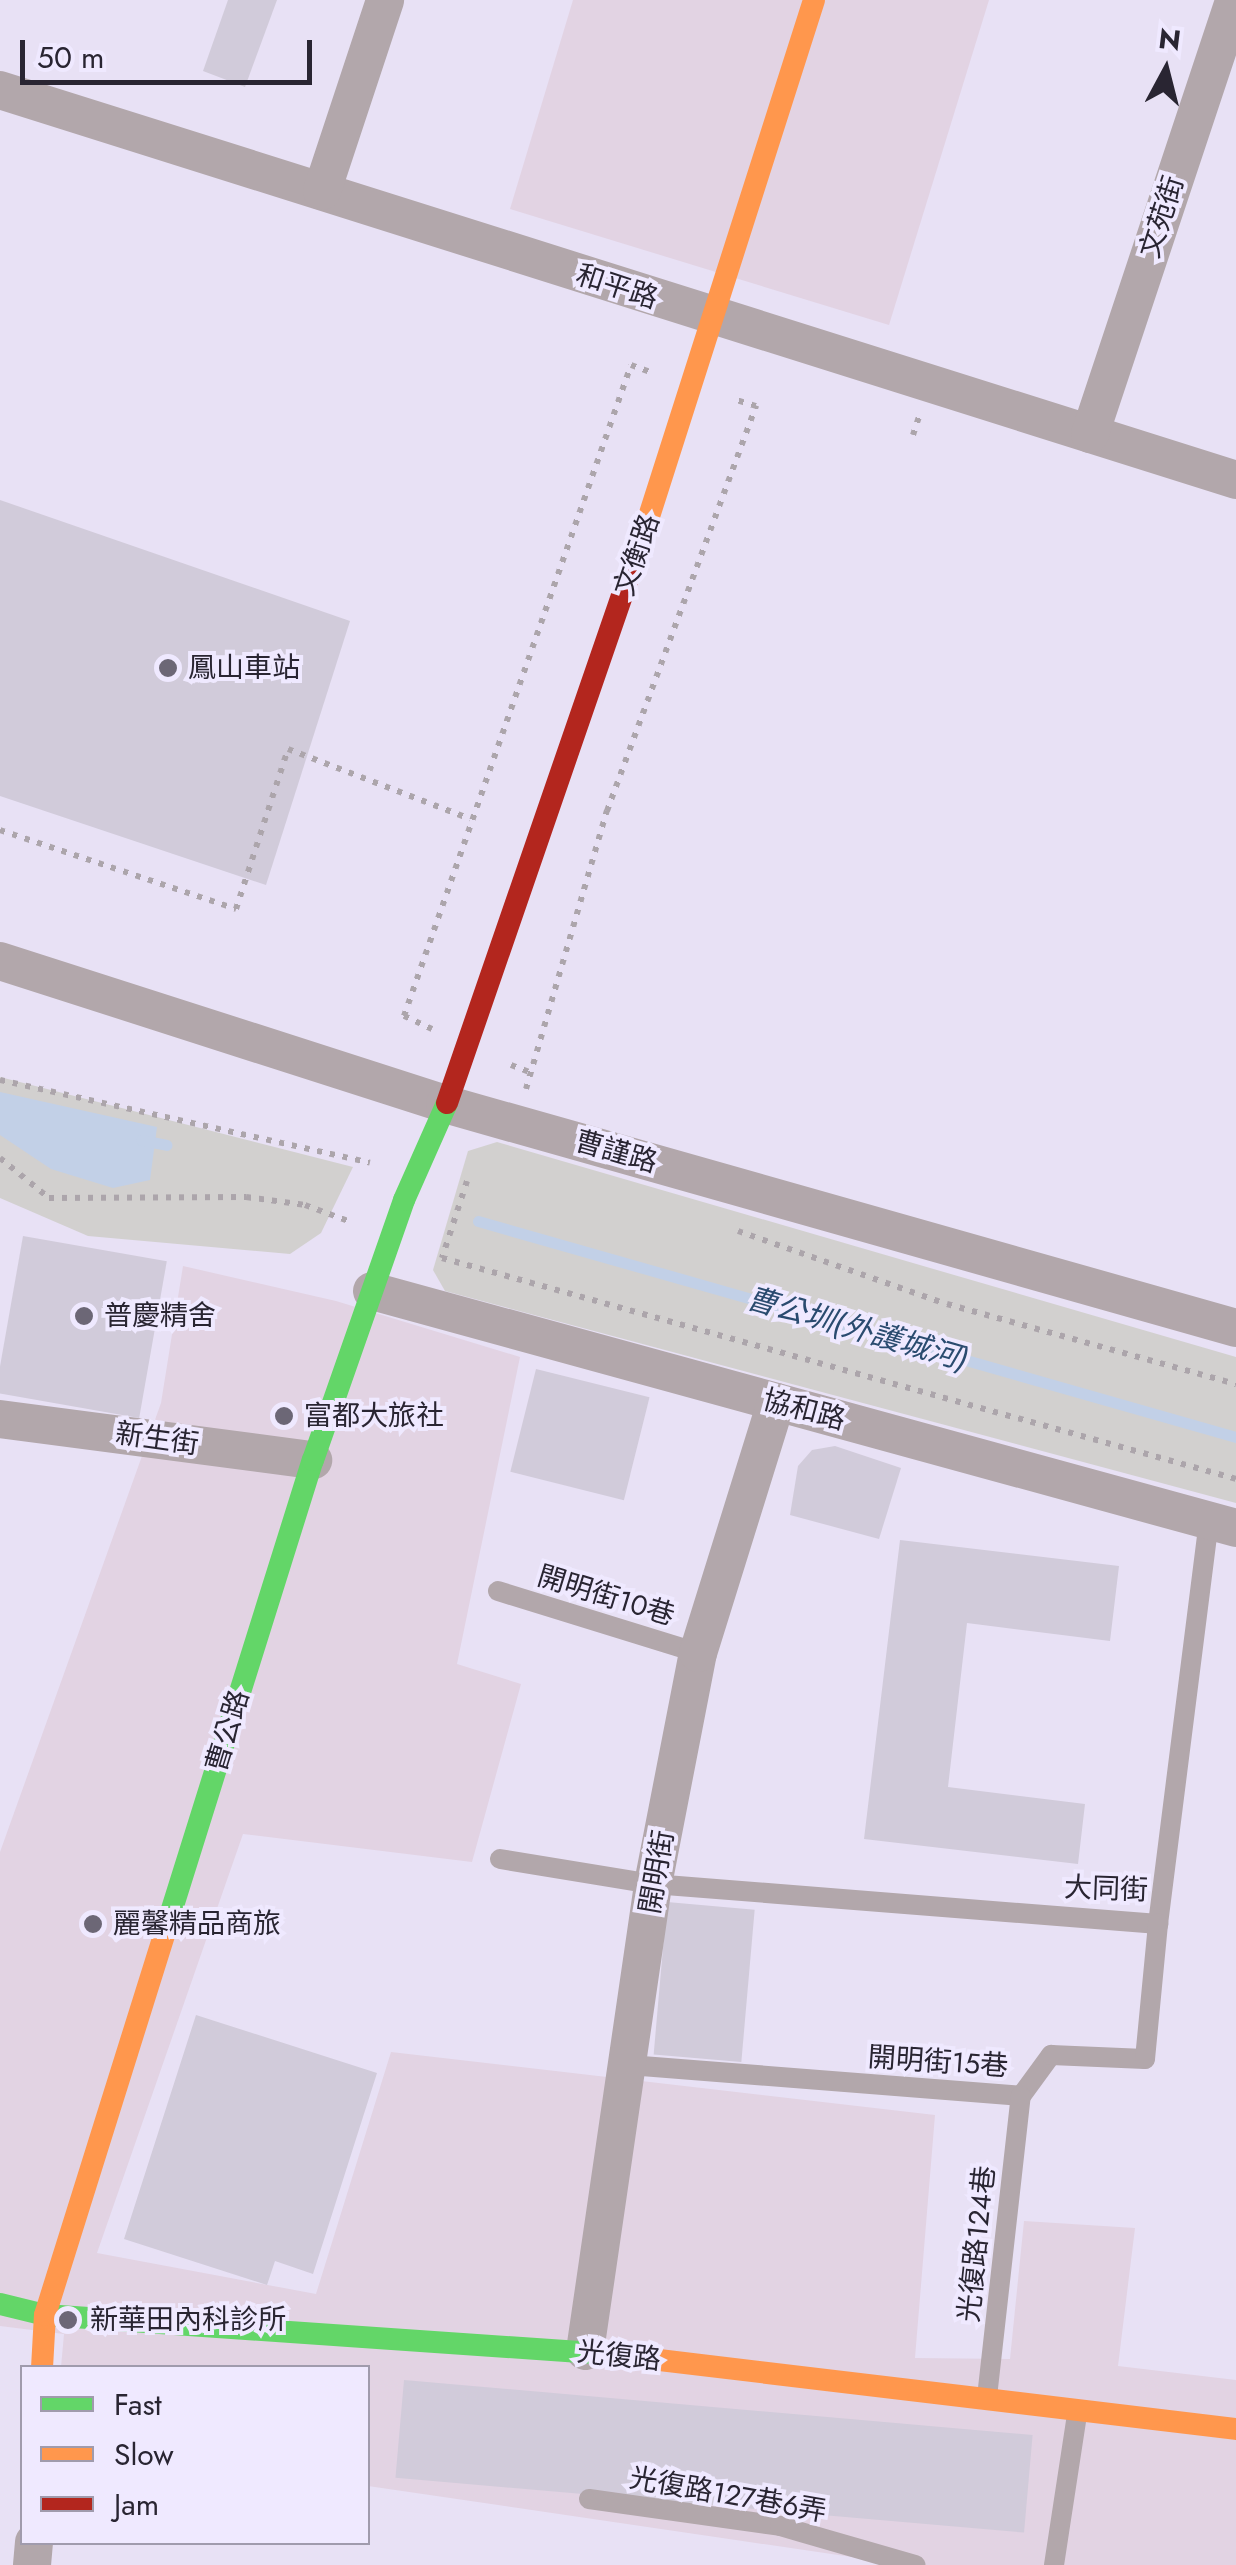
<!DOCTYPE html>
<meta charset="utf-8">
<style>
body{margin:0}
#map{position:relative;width:1236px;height:2565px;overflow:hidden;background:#e8e1f5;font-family:Jost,"Noto Sans TC",sans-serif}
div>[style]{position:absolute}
.commercial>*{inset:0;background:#e2d3e3}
.green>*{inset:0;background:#d2d0cf}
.water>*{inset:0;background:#c2d0e7}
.stream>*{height:11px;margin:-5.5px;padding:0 5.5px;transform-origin:5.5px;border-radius:5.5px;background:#c2d0e7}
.building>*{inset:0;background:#d1cbda;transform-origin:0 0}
.path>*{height:6px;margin-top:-3px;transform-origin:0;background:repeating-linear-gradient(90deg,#aca5ab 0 5px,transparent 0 13px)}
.lane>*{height:20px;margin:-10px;padding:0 10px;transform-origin:10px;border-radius:10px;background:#b2a7ab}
.street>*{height:38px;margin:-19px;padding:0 19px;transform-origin:19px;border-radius:19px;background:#b2a7ab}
.fast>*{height:22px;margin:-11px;padding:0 11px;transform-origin:11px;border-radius:11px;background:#63d668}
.slow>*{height:22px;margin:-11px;padding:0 11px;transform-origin:11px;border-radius:11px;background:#ff974d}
.jam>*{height:22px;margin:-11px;padding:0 11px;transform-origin:11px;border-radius:11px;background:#b3261e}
.dots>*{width:28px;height:28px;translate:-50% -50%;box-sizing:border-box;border:5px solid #efe9ff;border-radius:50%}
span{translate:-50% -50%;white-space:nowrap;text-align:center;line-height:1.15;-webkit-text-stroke:8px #efe9ff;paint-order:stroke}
.street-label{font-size:28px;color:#292532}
.poi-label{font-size:28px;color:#292532}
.left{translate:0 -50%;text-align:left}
.water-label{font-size:30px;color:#2a4b6f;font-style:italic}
.legend{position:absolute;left:20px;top:2365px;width:350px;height:180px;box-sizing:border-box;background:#efe9ff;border:2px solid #a09bad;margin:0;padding:12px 18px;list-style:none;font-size:30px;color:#292532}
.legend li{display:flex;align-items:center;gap:20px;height:50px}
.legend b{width:50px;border:2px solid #a09bad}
.north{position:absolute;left:1116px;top:20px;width:100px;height:100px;-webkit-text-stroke:8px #efe9ff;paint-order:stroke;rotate:7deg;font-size:28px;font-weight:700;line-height:40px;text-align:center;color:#292532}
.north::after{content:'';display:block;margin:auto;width:35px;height:45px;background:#292532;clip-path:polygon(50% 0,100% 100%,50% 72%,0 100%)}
.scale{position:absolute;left:20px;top:40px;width:292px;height:45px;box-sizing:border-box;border:5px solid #292532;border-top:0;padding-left:12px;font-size:30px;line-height:35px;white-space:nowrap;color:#292532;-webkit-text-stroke:8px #efe9ff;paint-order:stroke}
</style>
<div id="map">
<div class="commercial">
<i style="clip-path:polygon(573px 0,989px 0,889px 325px,510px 209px)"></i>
<i style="clip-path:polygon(183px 1266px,336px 1301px,520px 1357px,457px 1664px,521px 1684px,472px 1862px,243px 1834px,97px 2253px,316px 2294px,391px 2052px,935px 2115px,915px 2358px,1010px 2359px,1024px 2221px,1135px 2228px,1118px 2366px,1236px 2380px,1236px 2565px,906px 2565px,368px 2486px,368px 2368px,61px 2367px,64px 2334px,0 2326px,0 1852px,161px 1403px)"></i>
</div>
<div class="green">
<i style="clip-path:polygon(0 1077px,353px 1167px,321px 1233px,290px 1254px,88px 1236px,0 1198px)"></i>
<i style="clip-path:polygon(497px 1142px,1236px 1357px,1236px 1503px,445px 1291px,433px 1270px,468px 1151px)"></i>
</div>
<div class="water">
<i style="clip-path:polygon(0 1092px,157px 1127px,150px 1180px,113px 1188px,51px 1169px,0 1135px)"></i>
</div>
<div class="stream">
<i style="left:141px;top:1140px;width:26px;rotate:11deg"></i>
<i style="left:478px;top:1221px;width:788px;rotate:15.91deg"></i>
</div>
<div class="building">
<i style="clip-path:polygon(228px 0,277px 0,245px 87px,203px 71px)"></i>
<i style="clip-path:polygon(0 500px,350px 621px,266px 885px,0 796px)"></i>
<i style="left:23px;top:1236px;width:146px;height:159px;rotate:10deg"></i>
<i style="left:536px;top:1369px;width:117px;height:106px;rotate:14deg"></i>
<i style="clip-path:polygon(835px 1446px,901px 1468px,879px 1539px,790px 1515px,798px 1466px,812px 1450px)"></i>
<i style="clip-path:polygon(900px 1540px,1119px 1566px,1110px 1641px,967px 1623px,948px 1787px,1085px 1804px,1078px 1864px,864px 1839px)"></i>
<i style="left:667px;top:1902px;width:88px;height:153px;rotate:5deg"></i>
<i style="clip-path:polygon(196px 2015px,377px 2073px,313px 2274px,275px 2261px,267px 2285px,124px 2239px)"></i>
<i style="left:404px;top:2380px;width:631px;height:98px;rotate:5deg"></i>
</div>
<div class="path">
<i style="left:913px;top:435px;width:20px;rotate:-72deg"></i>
<i style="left:0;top:830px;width:249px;rotate:18.5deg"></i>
<i style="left:236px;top:909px;width:168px;rotate:-72deg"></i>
<i style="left:288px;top:749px;width:195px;rotate:21deg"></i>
<i style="left:432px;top:1029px;width:31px;rotate:-155deg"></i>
<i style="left:404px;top:1016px;width:689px;rotate:-70.78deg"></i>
<i style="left:631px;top:365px;width:23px;rotate:20deg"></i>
<i style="left:511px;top:1065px;width:19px;rotate:21deg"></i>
<i style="left:0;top:1080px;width:379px;rotate:12.6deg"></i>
<i style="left:526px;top:1089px;width:290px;rotate:-73.8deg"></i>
<i style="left:607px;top:811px;width:432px;rotate:-69.8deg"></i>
<i style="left:756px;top:406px;width:21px;rotate:-163deg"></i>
<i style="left:0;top:1158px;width:63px;rotate:39.2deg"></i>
<i style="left:49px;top:1198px;width:197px;rotate:-0.3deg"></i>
<i style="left:246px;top:1197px;width:60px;rotate:7.7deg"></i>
<i style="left:305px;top:1205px;width:49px;rotate:20.3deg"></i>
<i style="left:467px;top:1181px;width:81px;rotate:108deg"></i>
<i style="left:442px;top:1258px;width:824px;rotate:15.55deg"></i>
<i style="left:738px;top:1231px;width:221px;rotate:19.3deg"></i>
<i style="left:947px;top:1304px;width:300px;rotate:15.5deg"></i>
</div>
<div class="lane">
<i style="left:498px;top:1591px;width:209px;rotate:17.2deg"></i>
<i style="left:500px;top:1859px;width:155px;rotate:9.3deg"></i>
<i style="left:653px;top:1884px;width:507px;rotate:4.53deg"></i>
<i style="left:1158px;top:1924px;width:406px;rotate:-82.8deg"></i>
<i style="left:629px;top:2065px;width:393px;rotate:4.5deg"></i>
<i style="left:1021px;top:2096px;width:51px;rotate:-53.8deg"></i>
<i style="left:1051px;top:2055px;width:94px;rotate:2.4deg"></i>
<i style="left:1145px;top:2059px;width:136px;rotate:-84.5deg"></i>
<i style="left:987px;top:2397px;width:303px;rotate:-83.6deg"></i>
<i style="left:589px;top:2499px;width:193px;rotate:8deg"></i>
<i style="left:780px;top:2526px;width:141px;rotate:16.1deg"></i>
<i style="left:1054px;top:2565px;width:153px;rotate:-81.3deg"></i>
</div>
<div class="street">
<i style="left:0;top:90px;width:1296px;rotate:17.51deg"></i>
<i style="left:322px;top:191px;width:201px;rotate:-71.7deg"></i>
<i style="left:1090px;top:434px;width:457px;rotate:-71.6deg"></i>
<i style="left:0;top:961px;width:467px;rotate:17.8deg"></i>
<i style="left:445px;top:1104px;width:822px;rotate:15.81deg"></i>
<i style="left:372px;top:1291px;width:896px;rotate:15.34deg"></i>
<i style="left:0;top:1419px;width:316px;rotate:7.5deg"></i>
<i style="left:585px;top:2351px;width:472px;rotate:-81.7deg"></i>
<i style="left:653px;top:1884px;width:235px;rotate:-79deg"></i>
<i style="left:698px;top:1653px;width:263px;rotate:-72.7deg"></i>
<i style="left:32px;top:2565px;width:23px;rotate:-85deg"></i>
</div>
<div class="fast">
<i style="left:167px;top:1925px;width:487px;rotate:-72.6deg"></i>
<i style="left:313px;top:1460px;width:275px;rotate:-70.7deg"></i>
<i style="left:404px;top:1200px;width:106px;rotate:-66.1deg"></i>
<i style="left:0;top:2304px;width:46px;rotate:13.7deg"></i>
<i style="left:45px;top:2315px;width:565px;rotate:3.96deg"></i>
</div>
<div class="slow">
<i style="left:645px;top:529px;width:555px;rotate:-72.28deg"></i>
<i style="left:609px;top:2354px;width:631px;rotate:6.82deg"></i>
<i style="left:42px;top:2368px;width:53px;rotate:-86.8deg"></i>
<i style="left:45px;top:2315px;width:409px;rotate:-72.6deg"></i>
</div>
<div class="jam">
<i style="left:447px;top:1103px;width:607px;rotate:-70.97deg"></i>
</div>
<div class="dots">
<i style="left:168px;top:668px;background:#6c6776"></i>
<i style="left:84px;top:1316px;background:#6c6776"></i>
<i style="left:284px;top:1416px;background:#6c6776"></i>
<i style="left:93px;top:1924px;background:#6c6776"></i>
<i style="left:68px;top:2320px;background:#6c6776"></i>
</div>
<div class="street-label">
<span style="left:1162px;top:217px;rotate:-72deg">文苑街</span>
<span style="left:617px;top:287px;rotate:18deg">和平路</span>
<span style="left:637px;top:555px;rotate:-71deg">文衡路</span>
<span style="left:616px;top:1152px;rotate:16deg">曹謹路</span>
<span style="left:804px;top:1410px;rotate:15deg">協和路</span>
<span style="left:157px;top:1439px;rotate:8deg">新生街</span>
<span style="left:606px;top:1596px;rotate:17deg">開明街10巷</span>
<span style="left:228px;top:1731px;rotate:-73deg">曹公路</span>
<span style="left:657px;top:1872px;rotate:-80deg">開明街</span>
<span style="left:1106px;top:1889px;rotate:2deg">大同街</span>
<span style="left:938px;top:2062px;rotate:4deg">開明街15巷</span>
<span style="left:977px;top:2244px;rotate:-84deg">光復路124巷</span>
<span style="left:619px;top:2356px;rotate:6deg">光復路</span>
<span style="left:728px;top:2495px;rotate:10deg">光復路127巷6弄</span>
</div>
<div class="poi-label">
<span class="left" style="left:188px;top:668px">鳳山車站</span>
<span class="left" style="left:104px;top:1316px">普慶精舍</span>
<span class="left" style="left:304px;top:1416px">富都大旅社</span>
<span class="left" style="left:113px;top:1924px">麗馨精品商旅</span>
<span class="left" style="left:90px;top:2320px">新華田內科診所</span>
</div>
<div class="water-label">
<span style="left:857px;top:1329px;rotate:16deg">曹公圳(外護城河)</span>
</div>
<ul class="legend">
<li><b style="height:12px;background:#63d668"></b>Fast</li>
<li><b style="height:12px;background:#ff974d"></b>Slow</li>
<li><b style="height:12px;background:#b3261e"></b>Jam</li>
</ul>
<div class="north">N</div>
<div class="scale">50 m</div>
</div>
